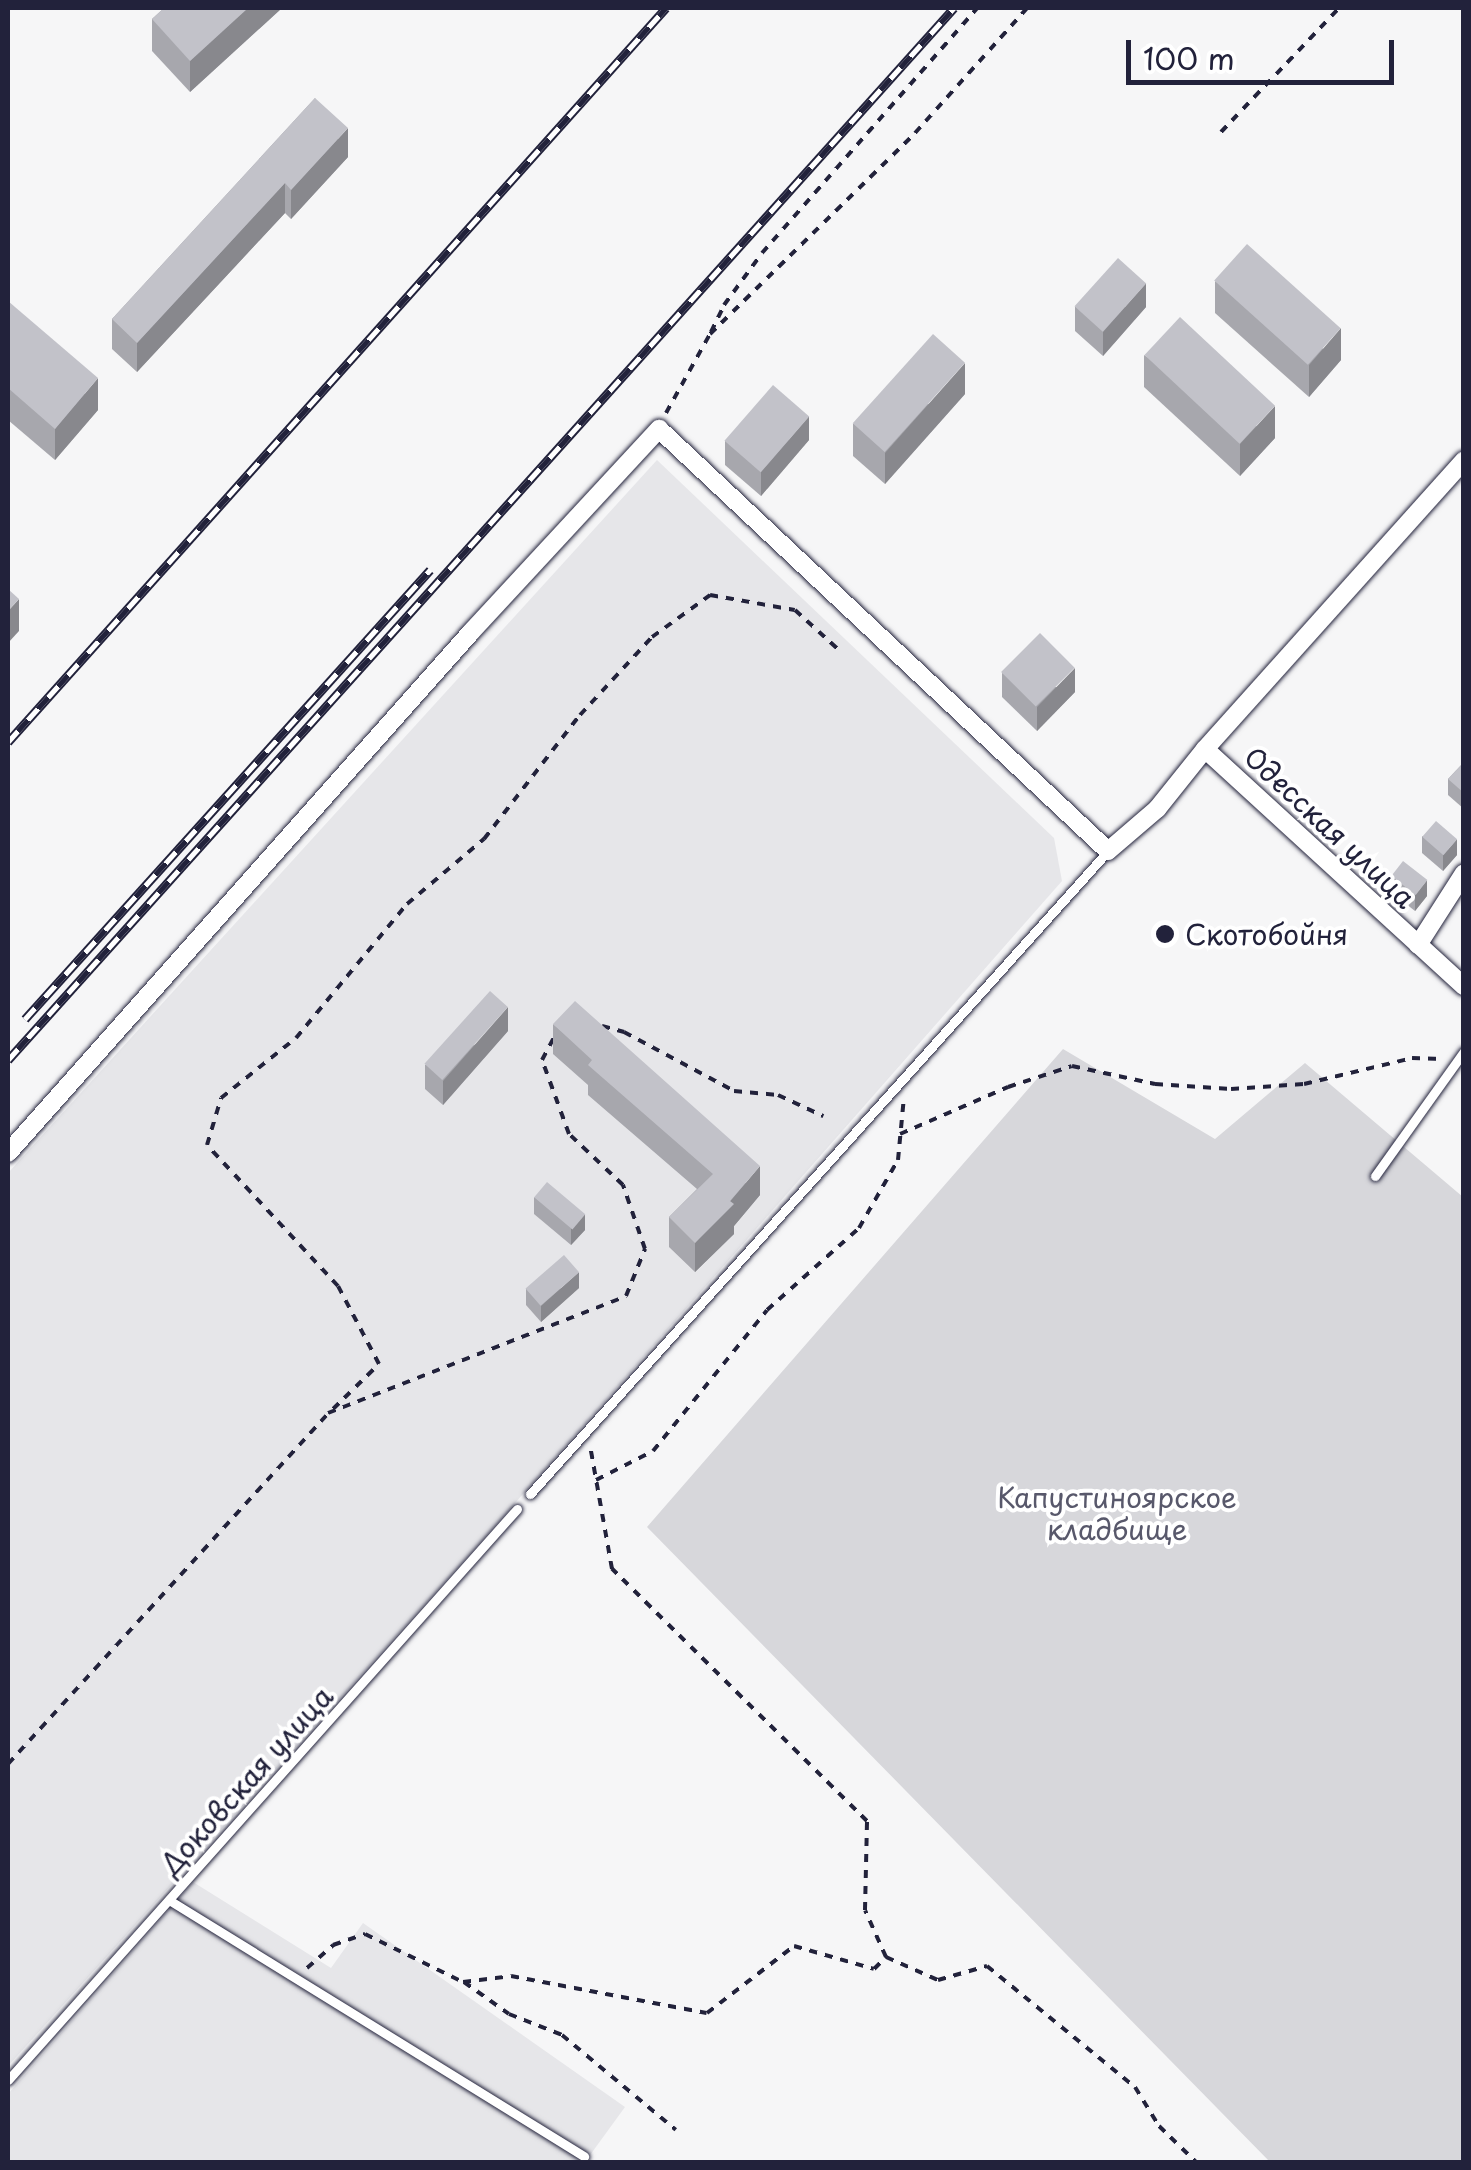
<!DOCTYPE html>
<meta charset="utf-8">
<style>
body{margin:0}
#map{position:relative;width:1471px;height:2170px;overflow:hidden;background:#f6f6f7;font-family:"Playpen Sans",sans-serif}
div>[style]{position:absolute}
.built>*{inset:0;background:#e6e6e9}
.green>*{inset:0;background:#d7d7db}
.path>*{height:4px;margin-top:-2px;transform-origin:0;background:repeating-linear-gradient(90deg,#22223b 0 8px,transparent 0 16px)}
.roads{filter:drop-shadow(0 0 2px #22223b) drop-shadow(0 0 2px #22223b)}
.lane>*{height:9px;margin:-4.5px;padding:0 4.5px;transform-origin:4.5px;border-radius:4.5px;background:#fff}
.street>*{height:18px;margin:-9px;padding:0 9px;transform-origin:9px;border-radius:9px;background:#fff}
.rail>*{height:9px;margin-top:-4.5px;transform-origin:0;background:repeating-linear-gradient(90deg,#fff 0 15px,#22223b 0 30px);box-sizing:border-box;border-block:2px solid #22223b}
.wall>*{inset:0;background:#a7a7ad}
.shaded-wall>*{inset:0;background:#88888d}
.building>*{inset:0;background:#c2c2c9;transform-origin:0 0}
.dots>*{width:28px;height:28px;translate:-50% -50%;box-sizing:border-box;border:5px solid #fff;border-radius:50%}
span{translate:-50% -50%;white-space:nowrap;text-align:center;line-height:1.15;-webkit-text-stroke:8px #fff;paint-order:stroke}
.street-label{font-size:28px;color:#22223b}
.poi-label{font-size:28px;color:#22223b}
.left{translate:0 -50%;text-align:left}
.park-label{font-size:28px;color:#58586b}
.frame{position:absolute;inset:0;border:10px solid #22223b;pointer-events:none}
.scale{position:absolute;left:1126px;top:40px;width:268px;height:45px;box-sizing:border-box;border:5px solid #22223b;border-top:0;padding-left:12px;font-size:30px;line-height:35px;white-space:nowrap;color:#22223b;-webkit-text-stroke:8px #fff;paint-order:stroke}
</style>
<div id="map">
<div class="built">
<i style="clip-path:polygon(657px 460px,1054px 838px,1062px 881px,487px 1535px,8px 2066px,8px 1173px)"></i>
<i style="clip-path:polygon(193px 1882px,331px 1968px,363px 1923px,625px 2107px,585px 2162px,8px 2162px,8px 2094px)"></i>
</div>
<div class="green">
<i style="clip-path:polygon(1063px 1049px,1215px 1139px,1305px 1063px,1463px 1197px,1463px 2162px,1270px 2162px,647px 1527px)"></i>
</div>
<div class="path">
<i style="left:1221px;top:132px;width:171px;rotate:-46.4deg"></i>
<i style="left:711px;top:332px;width:30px;rotate:-64deg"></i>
<i style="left:724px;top:305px;width:64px;rotate:-53.8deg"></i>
<i style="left:762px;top:253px;width:326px;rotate:-48.7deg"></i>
<i style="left:666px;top:413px;width:90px;rotate:-60.9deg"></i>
<i style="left:710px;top:334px;width:287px;rotate:-44.4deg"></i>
<i style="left:915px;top:133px;width:168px;rotate:-48.1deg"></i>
<i style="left:602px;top:1026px;width:23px;rotate:15deg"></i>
<i style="left:624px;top:1032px;width:125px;rotate:28.2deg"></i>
<i style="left:734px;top:1091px;width:44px;rotate:5.2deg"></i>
<i style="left:778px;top:1095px;width:50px;rotate:25deg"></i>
<i style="left:900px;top:1134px;width:118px;rotate:-23.5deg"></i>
<i style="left:1008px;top:1087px;width:67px;rotate:-18.2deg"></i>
<i style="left:1072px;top:1066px;width:85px;rotate:12.2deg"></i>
<i style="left:1155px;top:1084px;width:76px;rotate:3.8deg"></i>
<i style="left:1231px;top:1089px;width:73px;rotate:-3.9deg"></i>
<i style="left:1304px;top:1084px;width:111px;rotate:-13.5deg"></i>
<i style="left:1412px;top:1058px;width:30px;rotate:2deg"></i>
<i style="left:333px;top:1409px;width:64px;rotate:-44.4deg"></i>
<i style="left:379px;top:1364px;width:88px;rotate:-117.7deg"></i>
<i style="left:338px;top:1286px;width:192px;rotate:-132.9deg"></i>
<i style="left:207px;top:1145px;width:49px;rotate:-73.4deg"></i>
<i style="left:221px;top:1098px;width:96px;rotate:-38.7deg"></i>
<i style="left:296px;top:1038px;width:174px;rotate:-50.4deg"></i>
<i style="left:407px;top:904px;width:101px;rotate:-40.2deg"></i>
<i style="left:484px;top:839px;width:157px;rotate:-52.3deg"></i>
<i style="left:580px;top:715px;width:106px;rotate:-47.3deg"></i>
<i style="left:652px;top:637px;width:72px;rotate:-35.9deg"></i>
<i style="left:710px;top:595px;width:86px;rotate:10deg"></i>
<i style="left:795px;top:610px;width:59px;rotate:42.3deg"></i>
<i style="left:596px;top:1480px;width:64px;rotate:-27deg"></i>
<i style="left:653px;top:1451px;width:181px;rotate:-51deg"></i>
<i style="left:767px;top:1310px;width:123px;rotate:-41.7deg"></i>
<i style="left:859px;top:1228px;width:78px;rotate:-60.2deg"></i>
<i style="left:898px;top:1160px;width:63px;rotate:-84.6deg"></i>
<i style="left:8px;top:1764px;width:475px;rotate:-47.6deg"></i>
<i style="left:328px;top:1413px;width:320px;rotate:-21.4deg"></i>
<i style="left:626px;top:1296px;width:51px;rotate:-68deg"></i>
<i style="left:645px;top:1249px;width:68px;rotate:-109deg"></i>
<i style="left:623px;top:1185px;width:74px;rotate:-136.6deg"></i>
<i style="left:569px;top:1134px;width:79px;rotate:-110deg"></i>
<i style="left:542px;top:1060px;width:27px;rotate:-62deg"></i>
<i style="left:886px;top:1957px;width:57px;rotate:23.9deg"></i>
<i style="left:938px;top:1980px;width:51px;rotate:-15.9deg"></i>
<i style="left:987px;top:1966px;width:191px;rotate:39.3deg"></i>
<i style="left:1135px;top:2087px;width:46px;rotate:58.4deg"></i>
<i style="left:1159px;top:2126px;width:52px;rotate:44.2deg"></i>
<i style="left:307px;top:1968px;width:35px;rotate:-41deg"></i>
<i style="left:333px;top:1945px;width:34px;rotate:-19deg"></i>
<i style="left:365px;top:1934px;width:109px;rotate:26.1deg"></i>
<i style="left:463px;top:1982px;width:48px;rotate:-7.1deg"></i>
<i style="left:511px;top:1976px;width:199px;rotate:10.7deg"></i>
<i style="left:707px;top:2013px;width:110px;rotate:-37.6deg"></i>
<i style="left:794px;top:1946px;width:83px;rotate:16deg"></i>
<i style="left:874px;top:1969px;width:17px;rotate:-45deg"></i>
<i style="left:886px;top:1957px;width:51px;rotate:-114.1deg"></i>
<i style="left:865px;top:1910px;width:89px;rotate:-88.7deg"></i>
<i style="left:867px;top:1821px;width:359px;rotate:-135.3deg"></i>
<i style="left:612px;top:1569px;width:125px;rotate:-100.1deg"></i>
<i style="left:464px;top:1982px;width:55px;rotate:35.4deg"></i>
<i style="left:509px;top:2014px;width:57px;rotate:21.6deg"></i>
<i style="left:562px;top:2035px;width:148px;rotate:39.8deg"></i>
</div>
<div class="roads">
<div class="lane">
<i style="left:1375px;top:1176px;width:153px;rotate:-54.5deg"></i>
<i style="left:530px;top:1494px;width:865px;rotate:-48.05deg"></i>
<i style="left:169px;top:1900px;width:488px;rotate:31.7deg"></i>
<i style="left:8px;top:2080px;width:765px;rotate:-48.29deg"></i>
</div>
<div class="street">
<i style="left:1205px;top:749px;width:351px;rotate:42.5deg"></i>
<i style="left:1418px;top:945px;width:85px;rotate:-57.4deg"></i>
<i style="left:8px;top:1153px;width:697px;rotate:-48.37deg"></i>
<i style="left:471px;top:632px;width:277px;rotate:-47.2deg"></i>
<i style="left:659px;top:429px;width:616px;rotate:43.22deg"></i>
<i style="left:1108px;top:851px;width:65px;rotate:-40.6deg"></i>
<i style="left:1157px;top:809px;width:77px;rotate:-51.3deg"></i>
<i style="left:1205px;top:749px;width:388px;rotate:-48.1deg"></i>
</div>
</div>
<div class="rail">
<i style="left:8px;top:742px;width:986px;rotate:-48.13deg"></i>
<i style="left:25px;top:1019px;width:605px;rotate:-47.95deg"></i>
<i style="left:8px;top:1060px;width:1415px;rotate:-48.04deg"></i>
</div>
<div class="wall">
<i style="clip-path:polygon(164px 8px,282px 8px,190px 92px,152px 51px,152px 19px)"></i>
<i style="clip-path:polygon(315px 98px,348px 157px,291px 219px,285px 213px,137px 372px,112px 349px,112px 319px)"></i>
<i style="clip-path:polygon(1215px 281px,1341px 360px,1309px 397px,1215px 313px)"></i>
<i style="clip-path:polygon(8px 301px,98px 410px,55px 460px,8px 420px)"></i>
<i style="clip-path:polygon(1075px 307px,1146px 307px,1103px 356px,1075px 331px)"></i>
<i style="clip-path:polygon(1144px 355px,1275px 438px,1240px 476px,1144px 387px)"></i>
<i style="clip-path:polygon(965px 394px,885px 484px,853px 456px,853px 424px)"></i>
<i style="clip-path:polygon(809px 440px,761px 496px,725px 465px,725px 441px)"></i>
<i style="clip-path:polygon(1002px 673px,1075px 692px,1037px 731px,1002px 697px)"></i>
<i style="clip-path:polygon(1464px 762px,1464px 809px,1448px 795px,1448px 779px)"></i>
<i style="clip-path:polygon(1422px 836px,1457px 855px,1443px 871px,1422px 853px)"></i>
<i style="clip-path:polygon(1391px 876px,1427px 896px,1415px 911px,1391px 892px)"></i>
<i style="clip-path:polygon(553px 1024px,760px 1195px,734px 1226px,734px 1234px,695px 1272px,669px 1247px,669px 1217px,697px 1189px,588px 1095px,588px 1085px,553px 1054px)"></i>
<i style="clip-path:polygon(508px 1031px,443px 1105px,425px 1089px,425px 1065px)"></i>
<i style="clip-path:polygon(534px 1197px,585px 1230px,571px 1245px,534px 1214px)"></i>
<i style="clip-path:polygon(579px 1288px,541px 1322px,526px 1305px,526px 1289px)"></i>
</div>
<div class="shaded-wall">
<i style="clip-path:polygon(248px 8px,282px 8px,190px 92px,190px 61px)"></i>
<i style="clip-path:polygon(348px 128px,348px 157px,291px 219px,291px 190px)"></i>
<i style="clip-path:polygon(285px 183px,285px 213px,137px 372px,137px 343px)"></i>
<i style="clip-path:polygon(1146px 283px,1146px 307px,1103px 356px,1103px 332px)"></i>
<i style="clip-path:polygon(1341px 328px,1341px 360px,1309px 397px,1309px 365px)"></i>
<i style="clip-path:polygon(965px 363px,965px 394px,885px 484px,885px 453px)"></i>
<i style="clip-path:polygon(98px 378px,98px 410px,55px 460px,55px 429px)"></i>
<i style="clip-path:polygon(1275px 406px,1275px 438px,1240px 476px,1240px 444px)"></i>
<i style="clip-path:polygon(809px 416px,809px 440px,761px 496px,761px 472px)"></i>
<i style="clip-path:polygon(19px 599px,19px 631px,8px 643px,8px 611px)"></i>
<i style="clip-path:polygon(1075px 668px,1075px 692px,1037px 731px,1037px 707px)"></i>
<i style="clip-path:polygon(1457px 839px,1457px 855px,1443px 871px,1443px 855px)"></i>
<i style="clip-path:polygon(1427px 880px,1427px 896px,1415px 911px,1415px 895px)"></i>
<i style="clip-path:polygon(508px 1007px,508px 1031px,443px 1105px,443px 1081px)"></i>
<i style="clip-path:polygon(760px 1166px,760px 1195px,734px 1226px,734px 1234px,695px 1272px,695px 1243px)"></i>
<i style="clip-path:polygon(585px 1214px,585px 1230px,571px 1245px,571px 1229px)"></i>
<i style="clip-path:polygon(579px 1272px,579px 1288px,541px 1322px,541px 1306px)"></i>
</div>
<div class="building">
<i style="clip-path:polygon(164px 8px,248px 8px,190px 61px,152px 19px)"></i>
<i style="clip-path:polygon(315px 98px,348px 128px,291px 190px,285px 183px,137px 343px,112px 319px)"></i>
<i style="left:1247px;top:244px;width:126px;height:49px;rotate:42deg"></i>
<i style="left:1118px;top:258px;width:38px;height:65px;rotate:42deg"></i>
<i style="clip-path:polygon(8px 301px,98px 378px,55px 429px,8px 388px)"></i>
<i style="left:1180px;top:317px;width:130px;height:52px;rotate:43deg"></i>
<i style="left:933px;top:334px;width:43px;height:120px;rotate:42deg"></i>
<i style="left:773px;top:385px;width:48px;height:74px;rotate:41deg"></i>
<i style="clip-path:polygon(8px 589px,19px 599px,8px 611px)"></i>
<i style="left:1040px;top:633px;width:49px;height:55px;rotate:45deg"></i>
<i style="clip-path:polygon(1464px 762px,1464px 793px,1448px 779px)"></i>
<i style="left:1436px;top:821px;width:28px;height:21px;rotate:41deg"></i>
<i style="left:1403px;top:861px;width:31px;height:19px;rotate:38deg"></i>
<i style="left:490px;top:991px;width:24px;height:98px;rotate:42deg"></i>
<i style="clip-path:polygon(575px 1001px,760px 1166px,730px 1201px,734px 1204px,695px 1243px,669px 1217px,713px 1174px,588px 1065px,592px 1060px,553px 1024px)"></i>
<i style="left:547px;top:1182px;width:50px;height:20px;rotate:40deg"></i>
<i style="left:564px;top:1255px;width:23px;height:51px;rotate:49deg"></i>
</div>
<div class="dots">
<i style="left:1165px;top:934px;background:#22223b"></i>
</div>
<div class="street-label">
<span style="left:1330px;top:827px;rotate:43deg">Одесская улица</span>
<span style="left:246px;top:1780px;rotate:-48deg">Доковская улица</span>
</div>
<div class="poi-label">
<span class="left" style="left:1185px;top:934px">Скотобойня</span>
</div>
<div class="park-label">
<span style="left:1117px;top:1513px">Капустиноярское<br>кладбище</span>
</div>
<div class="frame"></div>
<div class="scale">100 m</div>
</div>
